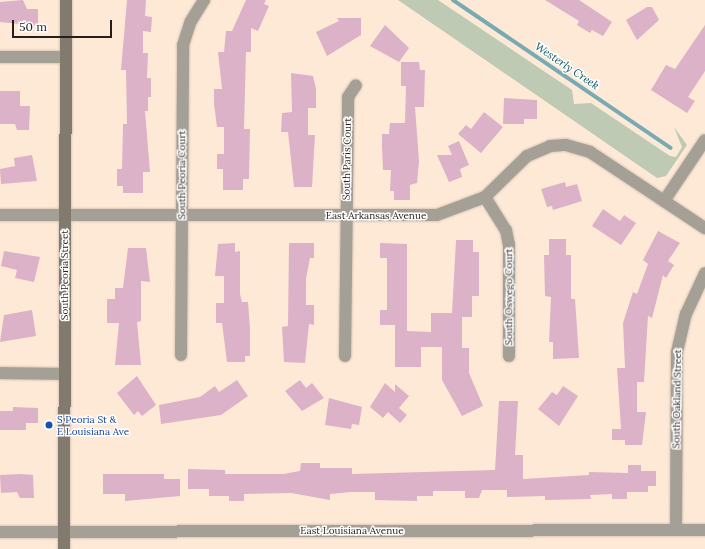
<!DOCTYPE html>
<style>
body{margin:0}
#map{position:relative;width:705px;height:549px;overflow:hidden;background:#fee9d7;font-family:Lora,serif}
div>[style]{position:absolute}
.green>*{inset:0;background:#becab3}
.stream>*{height:4px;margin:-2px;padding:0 2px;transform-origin:2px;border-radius:2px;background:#78aab2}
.building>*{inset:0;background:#dbb2c7}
.roads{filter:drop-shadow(0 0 1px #d7c4b5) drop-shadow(0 0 1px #d7c4b5)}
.street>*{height:12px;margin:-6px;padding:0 6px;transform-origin:6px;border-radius:6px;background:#a5a096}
.secondary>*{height:12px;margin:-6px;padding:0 6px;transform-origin:6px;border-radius:6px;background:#827a6d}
.dots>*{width:11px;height:11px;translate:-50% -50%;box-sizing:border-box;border:2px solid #fff;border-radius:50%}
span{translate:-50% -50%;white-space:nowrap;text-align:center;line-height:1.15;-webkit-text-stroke:3px #fff;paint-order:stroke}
.street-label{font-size:10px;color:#261e18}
.transit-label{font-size:10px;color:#164399}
.left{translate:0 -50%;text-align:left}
.water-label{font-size:11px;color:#105862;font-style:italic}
.scale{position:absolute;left:12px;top:20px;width:100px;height:18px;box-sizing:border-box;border:2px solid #261e18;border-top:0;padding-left:5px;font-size:12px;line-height:14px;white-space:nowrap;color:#261e18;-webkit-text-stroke:3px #fff;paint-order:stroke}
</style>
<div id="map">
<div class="green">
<i style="clip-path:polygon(398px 0,438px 0,572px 90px,574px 104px,591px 103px,670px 156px,676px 157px,682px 147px,674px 127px,687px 145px,666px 176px,657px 178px)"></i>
</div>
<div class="stream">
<i style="left:453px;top:0;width:263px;rotate:34.2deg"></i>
</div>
<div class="building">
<i style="clip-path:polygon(23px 0,27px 9px,38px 9px,38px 26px,0 22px,0 2px)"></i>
<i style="clip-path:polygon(127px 0,146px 0,145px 16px,152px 17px,151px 32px,143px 31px,143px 53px,148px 53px,147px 78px,151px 78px,151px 97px,148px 97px,148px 111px,145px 111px,150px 172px,143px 172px,143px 193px,123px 193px,123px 186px,117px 186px,117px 169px,122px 169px,123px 124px,127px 124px,126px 70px,121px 70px)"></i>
<i style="clip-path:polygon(246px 0,266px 0,264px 4px,269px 6px,258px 31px,251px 28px,251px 52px,246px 52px,244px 129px,250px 129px,249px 179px,243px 179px,243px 190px,223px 190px,223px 169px,217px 169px,217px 154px,224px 154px,224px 127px,217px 127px,214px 104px,214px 89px,222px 89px,218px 52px,224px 52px,226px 31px,232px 31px)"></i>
<i style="clip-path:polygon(545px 0,579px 0,612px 22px,603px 36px,592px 30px,590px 33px,577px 25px,579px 21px)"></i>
<i style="clip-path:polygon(647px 7px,652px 7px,659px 20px,637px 40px,626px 20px)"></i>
<i style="clip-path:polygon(337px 18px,361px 18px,361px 35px,327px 56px,316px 32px,339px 21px)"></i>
<i style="clip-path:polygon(385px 25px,409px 48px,399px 62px,370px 46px)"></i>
<i style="clip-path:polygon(705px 25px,705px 71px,688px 97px,695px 101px,687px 113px,651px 90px,666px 65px,675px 69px)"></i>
<i style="clip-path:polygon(401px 62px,419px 62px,420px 70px,425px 70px,424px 107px,415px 107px,419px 161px,417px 183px,410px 185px,410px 200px,394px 200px,394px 191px,390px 191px,391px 170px,383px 170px,382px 146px,382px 134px,389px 134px,390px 123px,405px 123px,406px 86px,401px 86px)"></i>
<i style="clip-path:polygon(291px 73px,313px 76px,316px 89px,316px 108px,308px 108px,308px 135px,315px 135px,312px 187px,294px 187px,288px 132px,281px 132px,282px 113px,292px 112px)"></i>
<i style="clip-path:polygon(0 91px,20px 91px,20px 106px,30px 106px,29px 130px,17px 130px,15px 124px,0 124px)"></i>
<i style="clip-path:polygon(504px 98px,537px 100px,537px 119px,524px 119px,524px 124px,503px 124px)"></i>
<i style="clip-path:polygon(484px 112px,503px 127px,481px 153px,458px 134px,466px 125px,471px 129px)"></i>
<i style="clip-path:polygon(459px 141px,469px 165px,460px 169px,462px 177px,449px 182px,437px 155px,452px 155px,448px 146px)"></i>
<i style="clip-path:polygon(32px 155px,37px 181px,1px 184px,0 169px,15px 166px,14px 158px)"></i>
<i style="clip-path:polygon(565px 182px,566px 187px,577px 184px,582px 201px,553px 210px,552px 206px,547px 207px,541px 189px)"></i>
<i style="clip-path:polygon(603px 209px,620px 221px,624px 215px,636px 223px,621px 245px,592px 226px)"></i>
<i style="clip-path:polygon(658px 231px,680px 243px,668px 261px,674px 265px,666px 278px,663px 275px,652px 318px,648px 316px,644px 382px,637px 382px,637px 412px,646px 412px,642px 445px,625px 445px,625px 440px,612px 440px,612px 429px,621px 429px,617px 368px,625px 368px,623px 323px,633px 292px,637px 294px,648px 264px,643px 260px)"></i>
<i style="clip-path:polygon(549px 239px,566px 239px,566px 255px,571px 255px,571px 299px,575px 299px,579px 358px,553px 359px,553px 342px,549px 342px,551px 297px,545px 296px,544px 255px,549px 255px)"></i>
<i style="clip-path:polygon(456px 240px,473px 240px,473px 252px,479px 252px,479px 296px,472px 296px,472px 317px,462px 317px,462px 348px,469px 348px,469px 373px,483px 406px,462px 416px,442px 380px,442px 347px,421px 347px,421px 367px,395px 367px,395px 325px,380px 325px,380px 310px,387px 310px,387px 258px,380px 258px,380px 243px,407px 244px,407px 331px,431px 332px,431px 313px,452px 313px)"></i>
<i style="clip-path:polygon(235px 243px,235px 252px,240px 251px,240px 294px,242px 302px,248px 302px,250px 328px,250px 356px,245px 356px,245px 362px,227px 362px,222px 323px,216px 323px,216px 303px,224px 303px,224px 276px,215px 276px,218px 244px)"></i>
<i style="clip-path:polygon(289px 243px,314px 243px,314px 258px,310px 258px,306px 279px,306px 305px,314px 305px,314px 325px,309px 324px,305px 363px,284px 362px,282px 327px,288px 326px)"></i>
<i style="clip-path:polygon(128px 248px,146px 248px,150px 282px,141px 281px,141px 321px,137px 322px,141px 365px,115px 365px,119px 323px,107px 323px,107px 299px,115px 299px,115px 288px,123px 288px)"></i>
<i style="clip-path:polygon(4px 251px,40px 257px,34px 282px,15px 278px,17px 270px,1px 266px)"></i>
<i style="clip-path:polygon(32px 310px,36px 336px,0 342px,4px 315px)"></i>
<i style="clip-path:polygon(137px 376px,156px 405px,142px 416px,138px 411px,134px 415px,117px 393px)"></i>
<i style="clip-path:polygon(237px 380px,248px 396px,221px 415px,161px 424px,159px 405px,200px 397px,215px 386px,219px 392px)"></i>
<i style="clip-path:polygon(300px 380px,306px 388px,312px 383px,324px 398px,302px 411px,285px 391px)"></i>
<i style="clip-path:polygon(385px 383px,395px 392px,395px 384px,409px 396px,399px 408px,407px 415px,400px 423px,388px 412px,383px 418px,370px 407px)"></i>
<i style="clip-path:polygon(563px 386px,578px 396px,559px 426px,538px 409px,552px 392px,557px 395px)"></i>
<i style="clip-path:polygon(329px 398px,362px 407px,359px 425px,352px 424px,351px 429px,325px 425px)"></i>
<i style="clip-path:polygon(499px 401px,518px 401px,515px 455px,523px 455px,523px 479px,589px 475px,589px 472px,628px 473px,628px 465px,641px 465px,641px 471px,656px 471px,656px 486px,648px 486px,648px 492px,627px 492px,627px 499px,612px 499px,612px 494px,590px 495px,591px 499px,545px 500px,545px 496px,507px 497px,507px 490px,482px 490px,479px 498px,465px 498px,465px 491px,433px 491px,433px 496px,417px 496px,417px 501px,375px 500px,375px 492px,351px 492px,330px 494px,330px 500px,291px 493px,244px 494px,244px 501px,229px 501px,229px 496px,209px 496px,209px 489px,188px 489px,188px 469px,225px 470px,225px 474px,283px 474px,300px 471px,301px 463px,320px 463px,320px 468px,352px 468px,352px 474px,495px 470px)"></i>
<i style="clip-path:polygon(13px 407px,38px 408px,38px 423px,26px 423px,26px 430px,0 430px,0 411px,13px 411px)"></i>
<i style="clip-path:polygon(21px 474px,33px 475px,34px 498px,20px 498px,17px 492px,1px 493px,0 475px)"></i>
<i style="clip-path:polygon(103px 474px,164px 474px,164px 479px,180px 479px,180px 496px,125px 501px,125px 494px,103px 494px)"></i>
</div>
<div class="roads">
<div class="street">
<i style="left:0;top:57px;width:66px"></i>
<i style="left:485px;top:197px;width:39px;rotate:58deg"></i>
<i style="left:506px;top:230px;width:15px;rotate:79deg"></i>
<i style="left:509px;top:245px;width:111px;rotate:90deg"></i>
<i style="left:664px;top:201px;width:73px;rotate:-56.1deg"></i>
<i style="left:0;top:215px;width:437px"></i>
<i style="left:437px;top:215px;width:51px;rotate:-20.6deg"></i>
<i style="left:485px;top:197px;width:59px;rotate:-44.3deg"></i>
<i style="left:527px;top:156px;width:25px;rotate:-23deg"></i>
<i style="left:550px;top:146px;width:16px;rotate:-4deg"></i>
<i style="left:566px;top:145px;width:25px;rotate:16deg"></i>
<i style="left:590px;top:152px;width:138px;rotate:33.5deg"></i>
<i style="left:181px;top:355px;width:310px;rotate:-89.6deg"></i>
<i style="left:183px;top:45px;width:25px;rotate:-72deg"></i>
<i style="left:191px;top:21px;width:25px;rotate:-58deg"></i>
<i style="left:345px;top:356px;width:259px;rotate:-89.3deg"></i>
<i style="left:348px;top:97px;width:14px;rotate:-56deg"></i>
<i style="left:0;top:373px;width:65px;rotate:0.9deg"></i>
<i style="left:676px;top:530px;width:178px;rotate:-89.7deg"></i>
<i style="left:677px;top:352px;width:39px;rotate:-77deg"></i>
<i style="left:686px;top:314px;width:45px;rotate:-65.1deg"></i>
<i style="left:0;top:532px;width:705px;rotate:-0.16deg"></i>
</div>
<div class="secondary">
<i style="left:64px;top:549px;width:549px;rotate:-89.79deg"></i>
</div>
</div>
<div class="dots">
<i style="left:49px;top:425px;background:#1a4fb4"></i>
</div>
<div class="street-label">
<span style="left:347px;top:159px;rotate:-89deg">South Paris Court</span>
<span style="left:182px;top:175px;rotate:-90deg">South Peoria Court</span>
<span style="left:376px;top:216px">East Arkansas Avenue</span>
<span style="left:65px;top:275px;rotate:-90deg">South Peoria Street</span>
<span style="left:509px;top:297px;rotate:-90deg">South Oswego Court</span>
<span style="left:677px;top:399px;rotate:-89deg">South Oakland Street</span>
<span style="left:352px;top:531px">East Louisiana Avenue</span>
</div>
<div class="transit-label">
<span class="left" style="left:57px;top:425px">S Peoria St &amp;<br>E Louisiana Ave</span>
</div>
<div class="water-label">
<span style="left:567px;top:66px;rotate:34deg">Westerly Creek</span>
</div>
<div class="scale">50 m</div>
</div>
